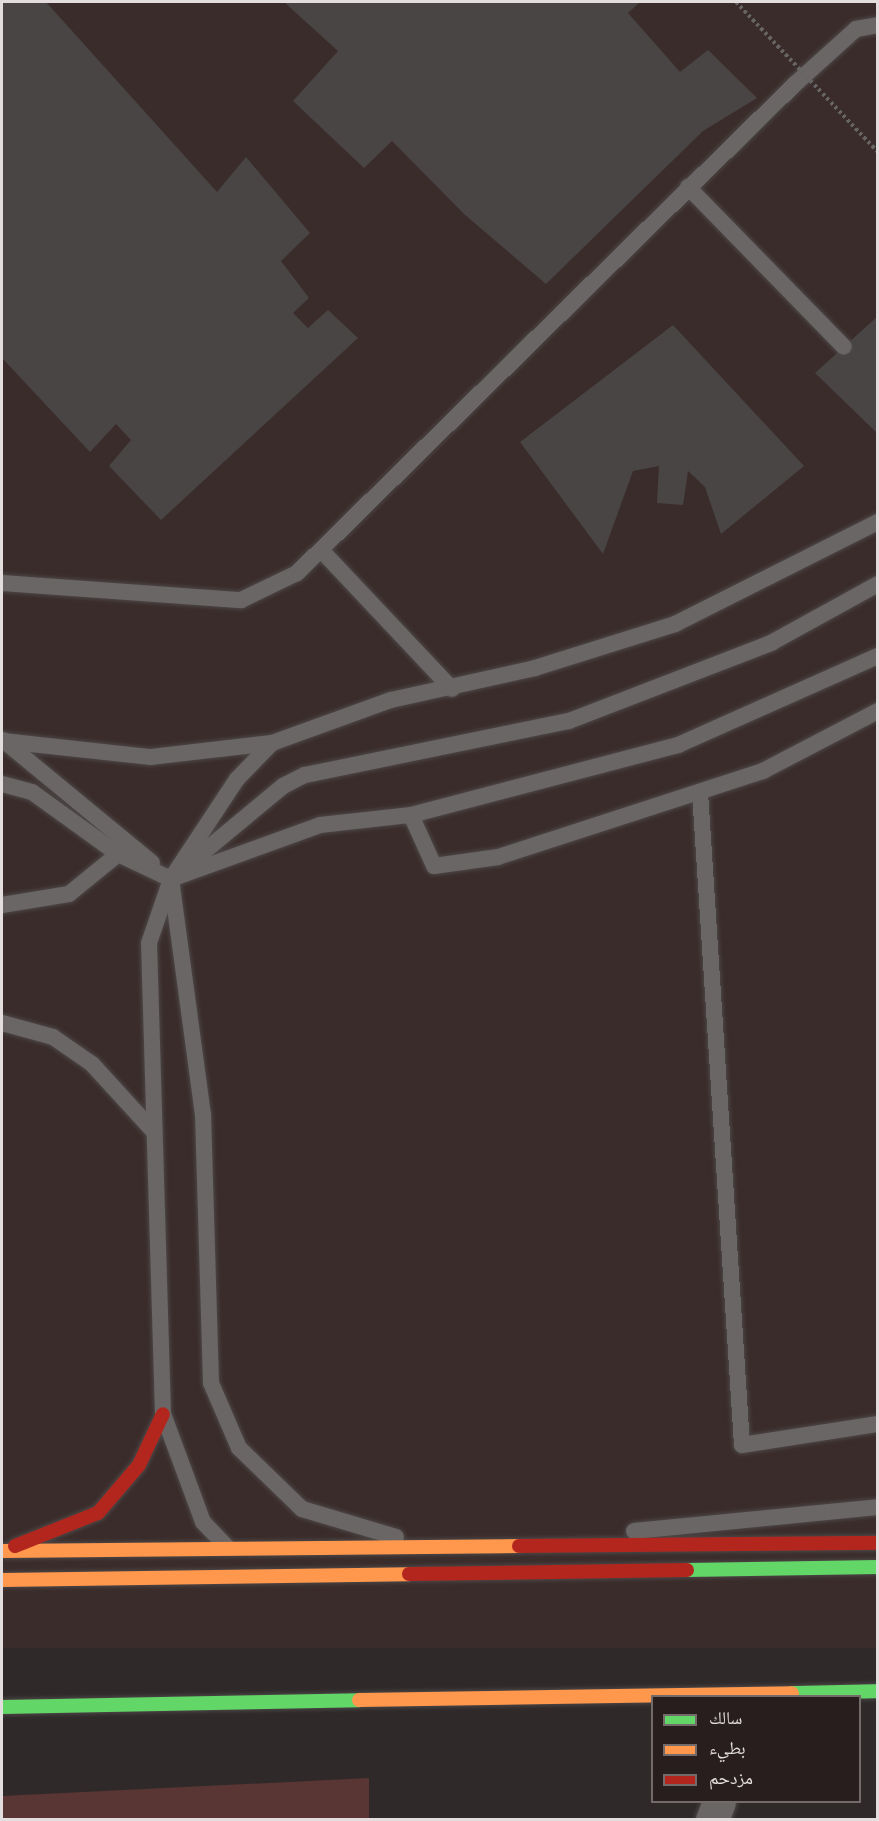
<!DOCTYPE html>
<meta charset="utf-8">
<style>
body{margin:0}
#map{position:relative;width:879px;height:1821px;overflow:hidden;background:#2f2a29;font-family:"IBM Plex Sans","Noto Naskh Arabic",sans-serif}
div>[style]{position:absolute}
.built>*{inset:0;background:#3a2c2a;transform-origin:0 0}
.green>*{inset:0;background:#593533}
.building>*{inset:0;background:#494545}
.roads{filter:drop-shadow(0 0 2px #4c4747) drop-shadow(0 0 2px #4c4747)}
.lane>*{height:16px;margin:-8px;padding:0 8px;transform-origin:8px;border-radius:8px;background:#6a6665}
.street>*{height:33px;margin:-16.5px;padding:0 16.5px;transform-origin:16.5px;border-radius:16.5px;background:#6a6665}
.fast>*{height:14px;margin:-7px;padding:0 7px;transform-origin:7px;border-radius:7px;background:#63d668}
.slow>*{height:14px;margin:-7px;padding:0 7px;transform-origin:7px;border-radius:7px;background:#ff974d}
.jam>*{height:14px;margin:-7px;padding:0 7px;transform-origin:7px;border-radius:7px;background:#b3261e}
.path-bridge>*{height:4px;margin-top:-2px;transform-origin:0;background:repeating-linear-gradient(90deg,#676464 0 3px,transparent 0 6px)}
span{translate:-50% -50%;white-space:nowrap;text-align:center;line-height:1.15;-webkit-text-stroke:6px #271e1d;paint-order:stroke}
.frame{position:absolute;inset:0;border:3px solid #e4dddd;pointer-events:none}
.legend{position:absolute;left:651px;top:1695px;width:210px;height:108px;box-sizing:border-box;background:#271e1d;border:2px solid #736a6a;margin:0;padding:8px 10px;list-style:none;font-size:18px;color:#e4dddd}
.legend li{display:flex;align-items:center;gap:12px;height:30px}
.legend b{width:30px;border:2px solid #736a6a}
</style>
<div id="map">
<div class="built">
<i style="left:2px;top:2px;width:875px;height:1646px"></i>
</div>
<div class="green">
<i style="clip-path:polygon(369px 1778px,369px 1819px,2px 1819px,2px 1796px)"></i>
</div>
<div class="building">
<i style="clip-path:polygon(2px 2px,46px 2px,217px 192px,246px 157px,310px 233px,281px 261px,309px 298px,293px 313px,308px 328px,328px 310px,358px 338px,161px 520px,109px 466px,131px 440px,116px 424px,90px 452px,2px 358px)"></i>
<i style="clip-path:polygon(284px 2px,640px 2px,628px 13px,680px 72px,708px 50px,757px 98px,703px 131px,546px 284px,464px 214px,392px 141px,364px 168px,293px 101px,338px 51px)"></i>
<i style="clip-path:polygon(878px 316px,878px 434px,815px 373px)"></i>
<i style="clip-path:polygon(673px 325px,804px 466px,721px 534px,705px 487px,688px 471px,683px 505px,657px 503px,659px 466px,633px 471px,603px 554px,520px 442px)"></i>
</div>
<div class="roads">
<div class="lane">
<i style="left:688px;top:187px;width:223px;rotate:45.7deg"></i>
<i style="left:323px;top:552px;width:188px;rotate:46.7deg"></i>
<i style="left:2px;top:583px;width:240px;rotate:4.1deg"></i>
<i style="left:241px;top:600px;width:62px;rotate:-25.7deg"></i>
<i style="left:297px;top:573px;width:698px;rotate:-44.48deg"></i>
<i style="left:795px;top:84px;width:82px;rotate:-42deg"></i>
<i style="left:856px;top:29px;width:22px;rotate:-10deg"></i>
<i style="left:3px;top:740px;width:193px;rotate:39.5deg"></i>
<i style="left:3px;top:741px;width:149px;rotate:6.2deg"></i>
<i style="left:151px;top:757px;width:122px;rotate:-6.6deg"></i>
<i style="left:2px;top:784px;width:31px;rotate:15deg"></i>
<i style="left:32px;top:792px;width:106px;rotate:35.8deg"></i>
<i style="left:118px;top:854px;width:59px;rotate:25.3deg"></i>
<i style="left:171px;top:879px;width:158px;rotate:-19.9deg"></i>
<i style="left:320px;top:825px;width:92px;rotate:-6.3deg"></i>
<i style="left:411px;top:815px;width:276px;rotate:-14.7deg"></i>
<i style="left:678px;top:745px;width:219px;rotate:-24deg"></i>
<i style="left:700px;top:792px;width:654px;rotate:86.32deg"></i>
<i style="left:742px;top:1445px;width:138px;rotate:-8.8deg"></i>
<i style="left:411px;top:815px;width:56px;rotate:65.7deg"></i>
<i style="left:434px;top:866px;width:65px;rotate:-8deg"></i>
<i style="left:498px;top:857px;width:279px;rotate:-18deg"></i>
<i style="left:763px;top:771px;width:130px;rotate:-27.6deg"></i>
<i style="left:2px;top:905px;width:68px;rotate:-9.3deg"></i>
<i style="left:69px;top:894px;width:63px;rotate:-39.2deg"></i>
<i style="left:2px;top:1023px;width:53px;rotate:15.4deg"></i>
<i style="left:53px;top:1037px;width:47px;rotate:34.7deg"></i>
<i style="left:92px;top:1064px;width:92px;rotate:47.6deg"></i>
<i style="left:634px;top:1531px;width:245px;rotate:-5.6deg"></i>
<i style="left:396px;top:1537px;width:98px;rotate:-163.4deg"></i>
<i style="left:302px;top:1509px;width:88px;rotate:-135.9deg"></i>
<i style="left:239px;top:1448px;width:71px;rotate:-113.3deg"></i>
<i style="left:211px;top:1383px;width:268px;rotate:-91.7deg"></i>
<i style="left:203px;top:1115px;width:238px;rotate:-97.7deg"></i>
<i style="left:171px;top:879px;width:146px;rotate:-39.7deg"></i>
<i style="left:283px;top:786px;width:25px;rotate:-27deg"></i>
<i style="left:305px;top:775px;width:269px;rotate:-11.6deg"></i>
<i style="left:569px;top:721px;width:217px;rotate:-21.1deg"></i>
<i style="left:771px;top:643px;width:122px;rotate:-28.9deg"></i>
<i style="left:228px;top:1548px;width:36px;rotate:-134deg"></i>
<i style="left:203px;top:1522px;width:115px;rotate:-110.3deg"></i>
<i style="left:163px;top:1414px;width:471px;rotate:-91.7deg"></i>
<i style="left:149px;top:943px;width:68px;rotate:-71deg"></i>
<i style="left:171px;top:879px;width:120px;rotate:-56.6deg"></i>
<i style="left:237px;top:779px;width:50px;rotate:-45.8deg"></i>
<i style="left:272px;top:743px;width:127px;rotate:-19.9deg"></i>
<i style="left:391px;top:700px;width:148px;rotate:-12.5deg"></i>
<i style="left:535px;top:668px;width:147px;rotate:-17.4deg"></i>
<i style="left:675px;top:624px;width:227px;rotate:-26.7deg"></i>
</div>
<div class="street">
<i style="left:712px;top:1820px;width:19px;rotate:-69deg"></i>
</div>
<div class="fast">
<i style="left:687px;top:1570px;width:191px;rotate:-0.9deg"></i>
<i style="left:792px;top:1693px;width:86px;rotate:-1.3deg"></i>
<i style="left:2px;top:1707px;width:357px;rotate:-1.1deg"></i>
</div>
<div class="slow">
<i style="left:2px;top:1551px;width:517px;rotate:-0.55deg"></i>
<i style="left:2px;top:1580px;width:407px;rotate:-0.8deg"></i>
<i style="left:359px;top:1700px;width:433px;rotate:-0.9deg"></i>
</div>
<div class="jam">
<i style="left:15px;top:1546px;width:89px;rotate:-21.7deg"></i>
<i style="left:98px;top:1513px;width:63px;rotate:-49.5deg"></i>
<i style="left:139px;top:1465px;width:56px;rotate:-64.8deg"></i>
<i style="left:519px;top:1546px;width:359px;rotate:-0.5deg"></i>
<i style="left:409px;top:1574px;width:278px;rotate:-0.8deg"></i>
</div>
</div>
<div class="path-bridge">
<i style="left:736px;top:2px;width:207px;rotate:46.6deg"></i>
</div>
<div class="frame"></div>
<ul class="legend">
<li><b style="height:8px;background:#63d668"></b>سالك</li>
<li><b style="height:8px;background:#ff974d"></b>بطيء</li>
<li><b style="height:8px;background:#b3261e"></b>مزدحم</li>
</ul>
</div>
